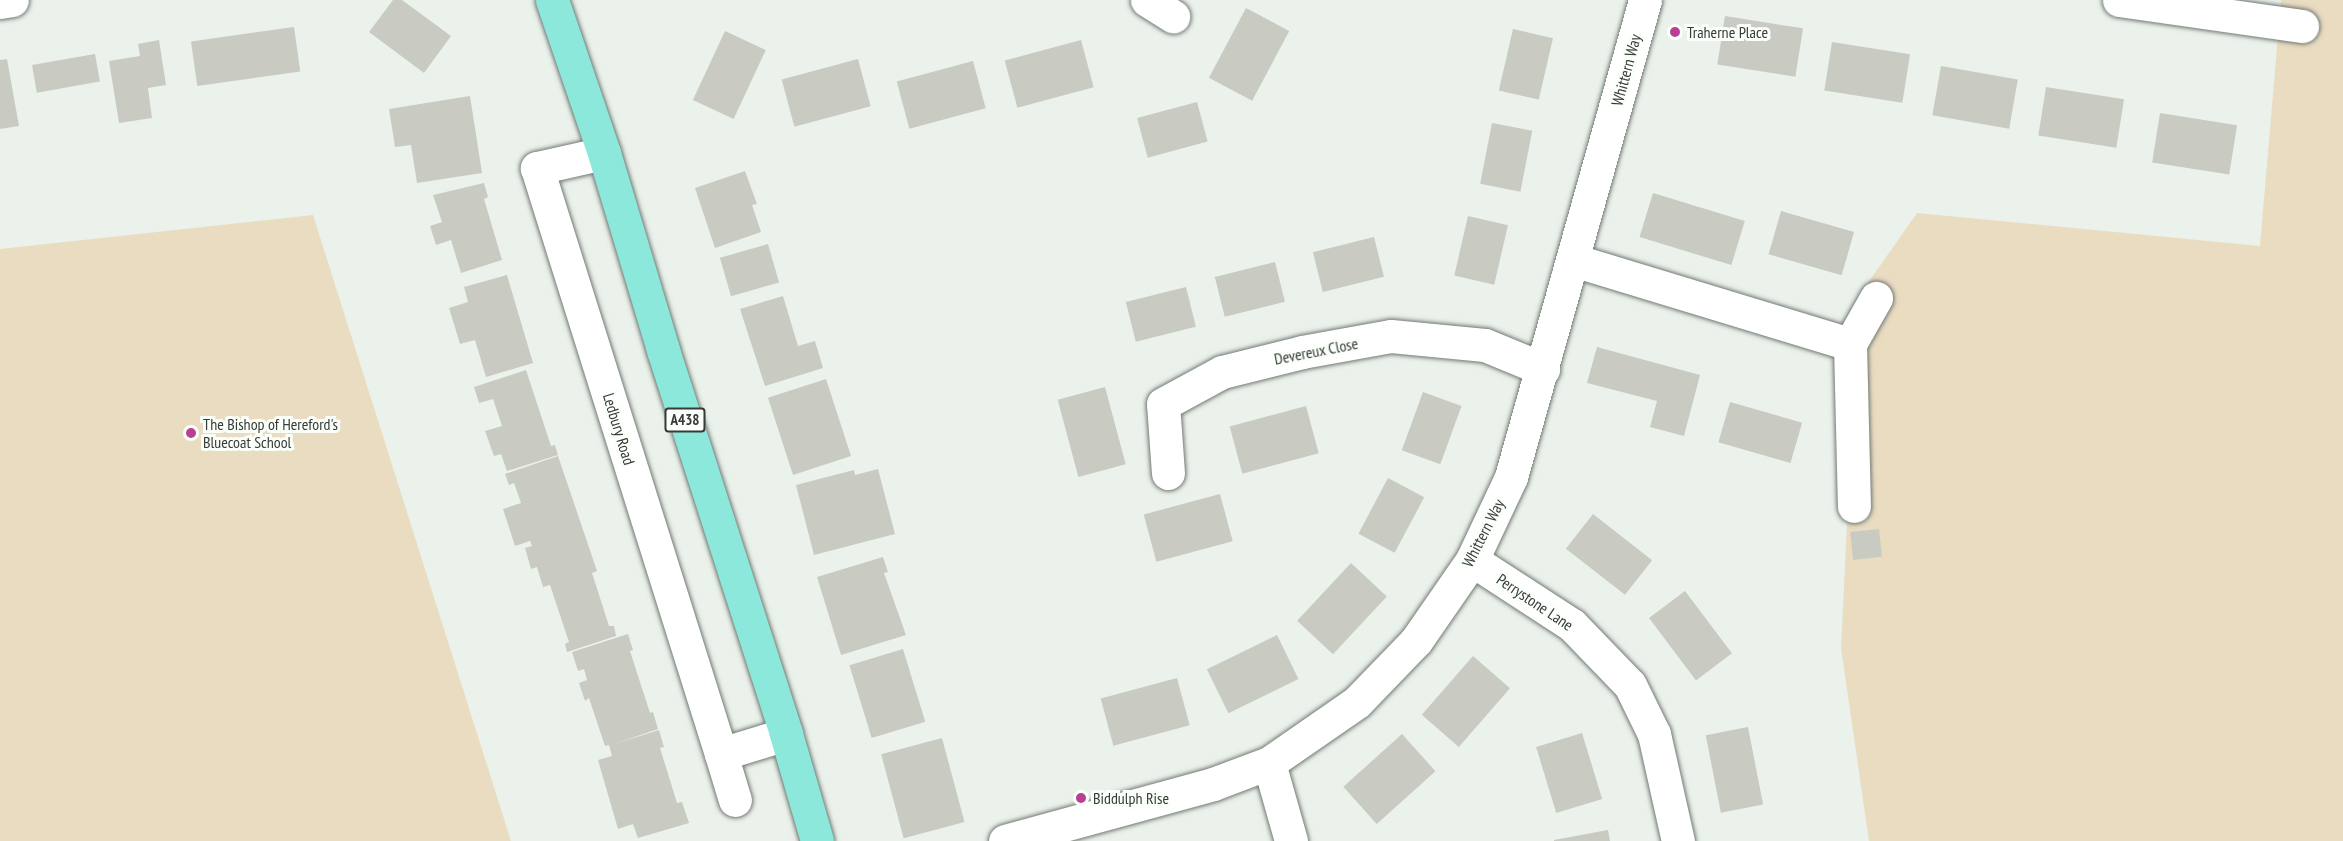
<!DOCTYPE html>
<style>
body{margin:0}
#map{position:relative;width:2343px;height:841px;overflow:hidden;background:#eaf2eb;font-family:"PT Sans Narrow",sans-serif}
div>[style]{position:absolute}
.green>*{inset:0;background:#eadcc1}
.building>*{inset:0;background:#c9cbc2;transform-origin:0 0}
.roads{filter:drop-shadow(0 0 2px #737a74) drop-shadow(0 0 2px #737a74)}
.minor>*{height:33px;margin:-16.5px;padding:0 16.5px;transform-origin:16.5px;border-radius:16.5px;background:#fff}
.highway>*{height:33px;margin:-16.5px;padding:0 16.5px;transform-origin:16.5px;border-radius:16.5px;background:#8ce8db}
.dots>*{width:16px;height:16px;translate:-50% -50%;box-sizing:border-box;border:3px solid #fafffa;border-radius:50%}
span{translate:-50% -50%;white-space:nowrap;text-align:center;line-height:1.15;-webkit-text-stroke:6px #fafffa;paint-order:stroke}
.shield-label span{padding:2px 4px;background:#fafffa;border:2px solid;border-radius:4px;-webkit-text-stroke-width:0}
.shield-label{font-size:15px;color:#373a37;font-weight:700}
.poi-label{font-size:16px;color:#373a37}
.left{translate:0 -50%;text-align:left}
.street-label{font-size:16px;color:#373a37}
</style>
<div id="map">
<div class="green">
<i style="clip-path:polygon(2281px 0,2343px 0,2343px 841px,1869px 841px,1841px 648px,1858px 297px,1917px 213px,2260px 246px)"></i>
<i style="clip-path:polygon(313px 215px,511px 841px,0 841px,0 249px)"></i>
</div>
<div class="building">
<i style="clip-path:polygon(393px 0,402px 0,451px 36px,424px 73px,369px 32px)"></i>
<i style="left:1246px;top:8px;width:49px;height:79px;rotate:28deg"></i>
<i style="left:1725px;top:16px;width:79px;height:49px;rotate:9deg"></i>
<i style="left:294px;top:27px;width:45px;height:104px;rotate:82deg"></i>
<i style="left:1513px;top:29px;width:41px;height:63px;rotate:13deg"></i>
<i style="left:725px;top:31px;width:45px;height:76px;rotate:25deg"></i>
<i style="clip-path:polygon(159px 40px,166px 85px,148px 88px,152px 118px,119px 123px,109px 61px,140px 56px,138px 44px)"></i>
<i style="left:1081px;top:40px;width:49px;height:79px;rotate:75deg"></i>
<i style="left:1832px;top:42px;width:79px;height:49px;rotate:9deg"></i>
<i style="left:95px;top:54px;width:28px;height:64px;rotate:80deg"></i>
<i style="clip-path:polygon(7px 59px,19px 126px,0 129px,0 60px)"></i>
<i style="left:858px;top:59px;width:49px;height:79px;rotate:75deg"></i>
<i style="left:973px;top:61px;width:49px;height:79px;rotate:75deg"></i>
<i style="left:1941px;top:66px;width:78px;height:50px;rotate:10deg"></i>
<i style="left:2046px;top:87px;width:79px;height:49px;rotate:9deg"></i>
<i style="clip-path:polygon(470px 96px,482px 173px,417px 183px,411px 145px,395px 147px,389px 109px)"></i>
<i style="left:1197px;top:102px;width:41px;height:62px;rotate:75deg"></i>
<i style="left:2160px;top:113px;width:78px;height:50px;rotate:9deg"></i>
<i style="left:1492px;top:123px;width:41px;height:62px;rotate:11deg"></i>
<i style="clip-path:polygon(745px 171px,757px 204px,752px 205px,761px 232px,715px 248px,695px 188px)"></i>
<i style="clip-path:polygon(484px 183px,488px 197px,484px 199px,502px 260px,461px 273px,451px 240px,436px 245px,430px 226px,442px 222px,433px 195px)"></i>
<i style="left:1653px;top:193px;width:96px;height:46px;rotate:17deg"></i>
<i style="left:1781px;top:211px;width:76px;height:45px;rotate:16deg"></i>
<i style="left:1468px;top:216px;width:41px;height:61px;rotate:13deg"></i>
<i style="left:1374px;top:237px;width:41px;height:63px;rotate:76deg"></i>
<i style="left:768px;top:244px;width:40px;height:50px;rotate:74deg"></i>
<i style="left:1275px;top:262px;width:41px;height:62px;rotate:76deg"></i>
<i style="clip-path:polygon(507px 275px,533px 363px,486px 377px,475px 340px,460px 344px,449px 308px,468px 302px,464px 287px)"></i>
<i style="left:1186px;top:287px;width:41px;height:62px;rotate:76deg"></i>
<i style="clip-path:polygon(783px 296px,798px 346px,815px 341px,823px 368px,765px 386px,740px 309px)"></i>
<i style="clip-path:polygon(1597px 347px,1700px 375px,1684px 436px,1650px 427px,1657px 401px,1587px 383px)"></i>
<i style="clip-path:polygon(526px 370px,551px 446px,555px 445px,558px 455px,507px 471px,501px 454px,494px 456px,485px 431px,502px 426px,493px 399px,479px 403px,474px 387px)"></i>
<i style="left:826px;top:379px;width:81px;height:61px;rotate:72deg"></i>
<i style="left:1105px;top:387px;width:80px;height:49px;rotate:75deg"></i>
<i style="left:1423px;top:392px;width:41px;height:62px;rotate:20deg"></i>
<i style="left:1730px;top:402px;width:75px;height:42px;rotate:16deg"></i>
<i style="left:1306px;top:406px;width:49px;height:79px;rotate:75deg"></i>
<i style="clip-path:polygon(558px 456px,597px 571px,592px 573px,609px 626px,614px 626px,616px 636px,567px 652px,565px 644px,569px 642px,550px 585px,543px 587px,537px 567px,531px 569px,525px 548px,532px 546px,530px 541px,515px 546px,503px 509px,521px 503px,514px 483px,509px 485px,505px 474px)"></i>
<i style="clip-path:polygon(878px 469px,895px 534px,814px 555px,796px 485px,854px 470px,855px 475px)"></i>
<i style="left:1388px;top:478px;width:41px;height:63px;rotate:28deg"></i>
<i style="left:1220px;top:494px;width:49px;height:79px;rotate:75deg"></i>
<i style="left:1593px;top:514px;width:75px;height:44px;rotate:38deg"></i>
<i style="left:1879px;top:529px;width:28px;height:29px;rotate:84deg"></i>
<i style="clip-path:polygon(883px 557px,888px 572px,884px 573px,906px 635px,841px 655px,817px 577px)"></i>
<i style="left:1351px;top:563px;width:49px;height:79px;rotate:43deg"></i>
<i style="left:1685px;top:591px;width:78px;height:45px;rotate:53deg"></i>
<i style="clip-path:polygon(628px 634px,633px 650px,630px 651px,650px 713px,653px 712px,658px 729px,614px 744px,659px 730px,664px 747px,660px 748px,677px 803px,682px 802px,689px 823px,638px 838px,633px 824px,618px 829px,598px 760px,612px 756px,609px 745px,605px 746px,589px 698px,585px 701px,579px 683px,587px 680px,584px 669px,578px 671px,572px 652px)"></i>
<i style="left:1277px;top:635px;width:49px;height:78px;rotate:64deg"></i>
<i style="left:903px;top:649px;width:76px;height:56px;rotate:73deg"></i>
<i style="left:1473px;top:656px;width:49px;height:78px;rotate:41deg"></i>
<i style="left:1177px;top:678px;width:49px;height:79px;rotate:75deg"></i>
<i style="left:1748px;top:727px;width:79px;height:43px;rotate:79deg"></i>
<i style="left:1582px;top:733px;width:69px;height:48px;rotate:73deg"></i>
<i style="left:1402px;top:734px;width:50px;height:79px;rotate:48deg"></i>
<i style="left:942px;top:738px;width:87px;height:63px;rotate:75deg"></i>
<i style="clip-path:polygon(1608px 830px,1610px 841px,1554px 841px,1554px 840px)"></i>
</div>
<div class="roads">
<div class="minor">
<i style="left:1147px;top:0;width:31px;rotate:32deg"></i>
<i style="left:2119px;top:0;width:185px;rotate:8.1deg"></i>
<i style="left:0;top:2px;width:12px;rotate:-9deg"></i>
<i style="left:604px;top:153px;width:69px;rotate:167.4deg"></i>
<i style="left:537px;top:168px;width:614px;rotate:72.57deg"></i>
<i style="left:721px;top:754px;width:68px;rotate:-17.1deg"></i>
<i style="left:1573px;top:260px;width:289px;rotate:16.9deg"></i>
<i style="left:1850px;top:344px;width:53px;rotate:-60.5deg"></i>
<i style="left:1850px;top:344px;width:162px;rotate:88.6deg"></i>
<i style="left:1168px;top:473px;width:69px;rotate:-94.1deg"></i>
<i style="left:1163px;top:404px;width:67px;rotate:-28.5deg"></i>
<i style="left:1222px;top:372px;width:82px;rotate:-14deg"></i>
<i style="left:1302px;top:352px;width:90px;rotate:-10.2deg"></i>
<i style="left:1391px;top:336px;width:94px;rotate:5.5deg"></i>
<i style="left:1485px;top:345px;width:63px;rotate:22.5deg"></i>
<i style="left:1472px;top:560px;width:119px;rotate:33deg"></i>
<i style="left:1572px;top:625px;width:83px;rotate:46deg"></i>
<i style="left:1630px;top:685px;width:55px;rotate:63.9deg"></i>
<i style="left:1654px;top:734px;width:110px;rotate:77.4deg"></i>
<i style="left:721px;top:754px;width:48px;rotate:73.1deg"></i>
<i style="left:1269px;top:763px;width:81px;rotate:74.2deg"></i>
<i style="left:1005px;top:841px;width:216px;rotate:-15.3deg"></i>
<i style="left:1213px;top:784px;width:60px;rotate:-20.6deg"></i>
<i style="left:1269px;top:763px;width:107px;rotate:-34.7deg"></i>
<i style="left:1357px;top:702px;width:85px;rotate:-46deg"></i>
<i style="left:1416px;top:641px;width:98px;rotate:-55.3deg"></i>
<i style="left:1472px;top:560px;width:92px;rotate:-64.8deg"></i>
<i style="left:1511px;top:477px;width:495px;rotate:-74.3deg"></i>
</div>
<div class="highway">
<i style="left:552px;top:0;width:162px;rotate:71.2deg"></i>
<i style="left:604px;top:153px;width:206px;rotate:73.3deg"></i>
<i style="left:663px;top:350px;width:403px;rotate:72.2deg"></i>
<i style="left:786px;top:734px;width:111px;rotate:73.8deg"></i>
</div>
</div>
<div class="dots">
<i style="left:1675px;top:32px;background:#b83f93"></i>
<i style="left:191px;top:433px;background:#b83f93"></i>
<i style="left:1081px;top:798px;background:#b83f93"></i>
</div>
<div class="shield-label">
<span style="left:685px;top:420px">A438</span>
</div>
<div class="poi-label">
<span class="left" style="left:1687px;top:32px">Traherne Place</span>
<span class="left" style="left:203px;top:433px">The Bishop of Hereford's<br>Bluecoat School</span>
<span class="left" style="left:1093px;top:798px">Biddulph Rise</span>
</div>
<div class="street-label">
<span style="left:1626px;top:70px;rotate:-75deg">Whittern Way</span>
<span style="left:1316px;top:351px;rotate:-11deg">Devereux Close</span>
<span style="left:619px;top:429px;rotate:73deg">Ledbury Road</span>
<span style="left:1483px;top:533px;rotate:-63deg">Whittern Way</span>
<span style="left:1535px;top:602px;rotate:34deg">Perrystone Lane</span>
</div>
</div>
